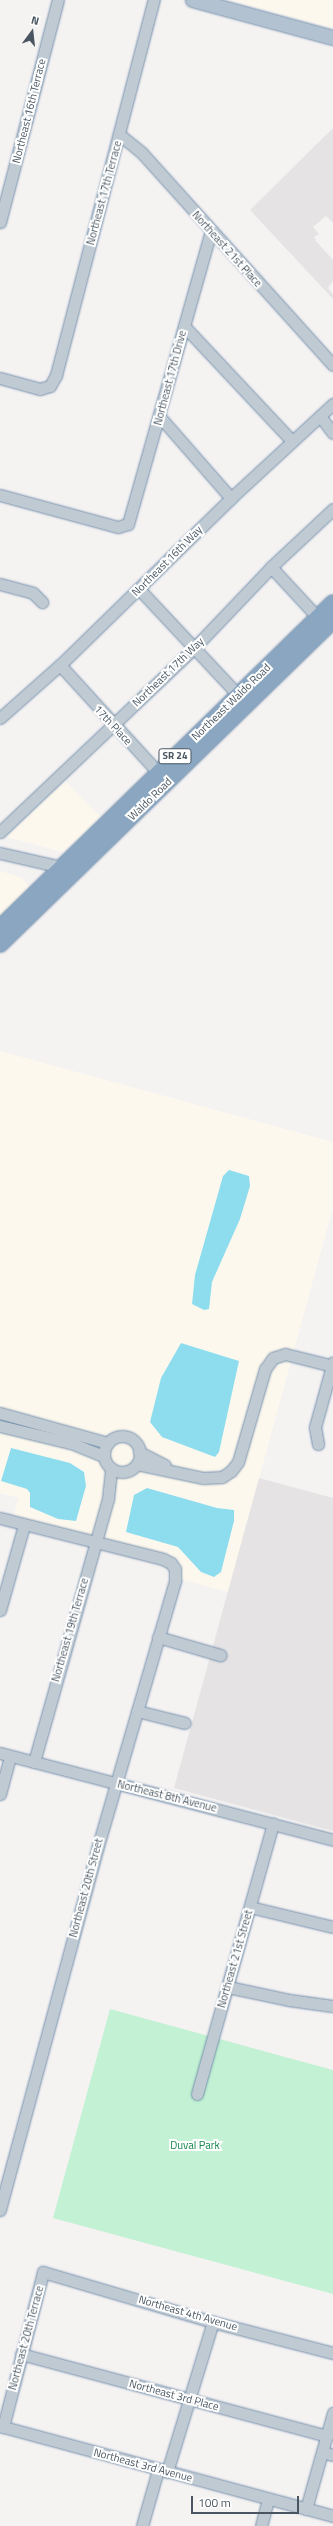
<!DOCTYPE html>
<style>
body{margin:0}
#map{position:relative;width:333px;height:2526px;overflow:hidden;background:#f5f2f2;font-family:"Titillium Web",sans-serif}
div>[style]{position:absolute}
.commercial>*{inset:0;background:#fdf8ee}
.education>*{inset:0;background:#e6e3e4}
.green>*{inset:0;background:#c2f1d3}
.water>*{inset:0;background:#8eddef}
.roads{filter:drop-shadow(0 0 1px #7591ad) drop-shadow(0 0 1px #7591ad)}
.minor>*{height:11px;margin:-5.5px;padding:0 5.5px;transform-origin:5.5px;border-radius:5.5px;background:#c0cad2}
.minor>.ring{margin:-5.5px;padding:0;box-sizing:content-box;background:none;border:11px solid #c0cad2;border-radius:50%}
.major>*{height:14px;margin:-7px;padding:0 7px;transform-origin:7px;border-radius:7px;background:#b2c2d1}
.highway>*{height:16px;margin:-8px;padding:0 8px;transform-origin:8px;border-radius:8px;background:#8aa6c1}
span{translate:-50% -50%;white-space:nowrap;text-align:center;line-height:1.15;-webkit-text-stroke:4px #fff;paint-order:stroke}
.shield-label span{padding:1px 3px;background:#fff;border:1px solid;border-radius:3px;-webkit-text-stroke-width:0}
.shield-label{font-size:10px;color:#495661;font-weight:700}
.street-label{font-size:11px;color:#495661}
.park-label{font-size:11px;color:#16864c}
.north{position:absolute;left:12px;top:12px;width:40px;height:40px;-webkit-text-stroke:3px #fff;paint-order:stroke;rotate:15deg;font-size:11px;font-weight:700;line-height:16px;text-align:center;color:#495661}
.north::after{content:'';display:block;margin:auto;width:14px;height:18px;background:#495661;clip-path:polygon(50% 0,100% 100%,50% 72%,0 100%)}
.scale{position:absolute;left:191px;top:2496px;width:108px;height:18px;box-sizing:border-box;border:2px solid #495661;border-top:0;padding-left:5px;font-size:12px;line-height:14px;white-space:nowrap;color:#495661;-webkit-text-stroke:3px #fff;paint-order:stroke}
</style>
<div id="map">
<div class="commercial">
<i style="clip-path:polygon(230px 0,333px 0,333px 28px)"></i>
<i style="clip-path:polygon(65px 781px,101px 817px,63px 852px,7px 837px)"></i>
<i style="clip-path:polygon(0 871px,22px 878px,30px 888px,0 918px)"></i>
<i style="clip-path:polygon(0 1051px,333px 1142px,333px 1207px,228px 1592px,181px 1579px,178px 1564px,13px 1517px,19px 1498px,0 1493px)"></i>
</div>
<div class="education">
<i style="clip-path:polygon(333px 128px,333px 223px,326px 216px,313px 227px,319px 234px,314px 237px,316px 241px,333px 260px,333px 281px,328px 288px,333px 294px,333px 299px,250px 210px)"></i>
<i style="clip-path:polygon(259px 1478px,333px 1498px,333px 1831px,174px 1788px)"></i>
</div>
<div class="green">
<i style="clip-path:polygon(110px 2009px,333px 2070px,333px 2294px,53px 2218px)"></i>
</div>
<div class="water">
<i style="clip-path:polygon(229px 1170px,249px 1176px,250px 1186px,240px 1219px,212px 1282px,209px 1309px,204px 1310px,192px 1304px,195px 1275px,223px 1176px)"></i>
<i style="clip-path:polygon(181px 1343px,239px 1361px,219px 1452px,215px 1457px,162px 1437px,150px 1422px,161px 1378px)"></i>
<i style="clip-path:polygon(11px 1448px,70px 1463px,84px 1472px,86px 1486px,76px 1521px,58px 1519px,30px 1507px,30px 1493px,27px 1489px,1px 1481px)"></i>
<i style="clip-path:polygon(147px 1488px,217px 1508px,234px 1510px,234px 1521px,221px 1572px,214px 1577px,201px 1572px,178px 1547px,126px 1532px,134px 1495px)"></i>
</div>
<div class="roads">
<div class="minor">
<i style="left:120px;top:135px;width:28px;rotate:39deg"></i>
<i style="left:142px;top:153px;width:285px;rotate:48deg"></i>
<i style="left:0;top:222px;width:229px;rotate:-75.4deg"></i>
<i style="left:184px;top:326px;width:158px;rotate:46.8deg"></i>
<i style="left:0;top:378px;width:41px;rotate:15.4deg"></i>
<i style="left:40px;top:389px;width:10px;rotate:-17deg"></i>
<i style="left:50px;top:386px;width:13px;rotate:-61deg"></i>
<i style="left:56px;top:375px;width:388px;rotate:-75.4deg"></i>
<i style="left:320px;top:416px;width:21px;rotate:53deg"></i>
<i style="left:160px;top:417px;width:108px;rotate:48.8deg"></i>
<i style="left:0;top:495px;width:122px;rotate:15.2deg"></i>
<i style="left:118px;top:527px;width:10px;rotate:-17deg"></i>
<i style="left:128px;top:524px;width:305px;rotate:-74.2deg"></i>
<i style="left:271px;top:567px;width:75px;rotate:47.2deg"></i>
<i style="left:0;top:584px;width:34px;rotate:15deg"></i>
<i style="left:33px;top:593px;width:13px;rotate:45deg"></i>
<i style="left:139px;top:589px;width:152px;rotate:46.9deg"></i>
<i style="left:60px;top:665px;width:154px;rotate:47.6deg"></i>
<i style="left:0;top:718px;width:80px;rotate:-41.5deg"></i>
<i style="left:60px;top:665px;width:239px;rotate:-44.3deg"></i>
<i style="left:231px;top:498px;width:139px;rotate:-42.7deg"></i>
<i style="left:0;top:832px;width:266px;rotate:-43.5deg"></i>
<i style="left:193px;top:649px;width:113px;rotate:-46.4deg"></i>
<i style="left:271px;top:567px;width:85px;rotate:-43.1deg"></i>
<i style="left:0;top:853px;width:68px;rotate:12.8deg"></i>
<i style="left:0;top:1413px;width:112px;rotate:15.5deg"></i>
<i style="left:0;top:1426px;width:73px;rotate:13.5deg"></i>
<i style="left:71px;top:1443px;width:35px;rotate:22deg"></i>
<i class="ring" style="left:104px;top:1436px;width:25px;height:25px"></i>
<i style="left:318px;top:1444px;width:17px;rotate:-100deg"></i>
<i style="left:315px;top:1427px;width:67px;rotate:-74.5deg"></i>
<i style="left:139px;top:1452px;width:29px;rotate:27deg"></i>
<i style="left:137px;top:1464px;width:67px;rotate:12deg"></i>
<i style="left:203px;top:1478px;width:19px;rotate:-3deg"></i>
<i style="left:222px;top:1477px;width:11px;rotate:-34deg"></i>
<i style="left:231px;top:1471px;width:11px;rotate:-52deg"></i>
<i style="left:238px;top:1462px;width:97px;rotate:-73.8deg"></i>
<i style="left:265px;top:1369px;width:14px;rotate:-54deg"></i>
<i style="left:273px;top:1358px;width:13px;rotate:-18deg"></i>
<i style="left:285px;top:1354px;width:49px;rotate:14deg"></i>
<i style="left:0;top:1518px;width:168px;rotate:14.1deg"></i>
<i style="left:163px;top:1559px;width:9px;rotate:27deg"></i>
<i style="left:171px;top:1563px;width:7px;rotate:56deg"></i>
<i style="left:175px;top:1569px;width:12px;rotate:90deg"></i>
<i style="left:175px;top:1581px;width:276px;rotate:106.2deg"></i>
<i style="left:98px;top:1846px;width:377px;rotate:105.1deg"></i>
<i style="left:0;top:1610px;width:88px;rotate:-74.2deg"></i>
<i style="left:158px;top:1637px;width:65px;rotate:16.2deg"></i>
<i style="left:137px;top:1711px;width:49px;rotate:14deg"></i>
<i style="left:0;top:1753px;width:344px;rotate:14.6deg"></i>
<i style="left:34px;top:1762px;width:273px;rotate:-74.3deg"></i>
<i style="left:108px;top:1499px;width:30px;rotate:-84deg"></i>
<i style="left:0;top:1794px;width:39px;rotate:-75deg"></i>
<i style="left:250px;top:1907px;width:85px;rotate:13.5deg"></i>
<i style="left:228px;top:1987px;width:62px;rotate:12deg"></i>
<i style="left:289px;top:2000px;width:44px;rotate:7.8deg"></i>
<i style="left:197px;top:2094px;width:281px;rotate:-74.3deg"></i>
<i style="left:21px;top:2354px;width:317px;rotate:15deg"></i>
<i style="left:0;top:2426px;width:345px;rotate:15.1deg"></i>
<i style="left:3px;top:2427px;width:160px;rotate:-75.5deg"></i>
<i style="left:43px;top:2272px;width:177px;rotate:16.4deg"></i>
<i style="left:213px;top:2322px;width:124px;rotate:14.5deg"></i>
<i style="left:322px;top:2452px;width:11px;rotate:15deg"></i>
<i style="left:167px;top:2472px;width:157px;rotate:-73deg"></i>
<i style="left:306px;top:2509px;width:100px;rotate:-74.3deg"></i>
<i style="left:142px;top:2526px;width:58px;rotate:-74.1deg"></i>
<i style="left:261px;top:2526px;width:28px;rotate:-75deg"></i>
</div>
<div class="major">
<i style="left:193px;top:0;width:145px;rotate:15.2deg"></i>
</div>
<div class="highway">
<i style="left:0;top:928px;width:465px;rotate:-44.3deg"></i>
<i style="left:0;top:944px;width:465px;rotate:-44.2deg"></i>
</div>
</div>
<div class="shield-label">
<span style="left:175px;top:756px">SR 24</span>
</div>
<div class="street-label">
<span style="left:29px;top:111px;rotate:-76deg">Northeast 16th Terrace</span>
<span style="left:104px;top:193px;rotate:-75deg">Northeast 17th Terrace</span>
<span style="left:227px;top:249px;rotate:48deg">Northeast 21st Place</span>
<span style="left:170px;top:378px;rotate:-75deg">Northeast 17th Drive</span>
<span style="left:167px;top:561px;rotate:-45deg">Northeast 16th Way</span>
<span style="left:168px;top:672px;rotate:-44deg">Northeast 17th Way</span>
<span style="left:231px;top:702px;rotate:-44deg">Northeast Waldo Road</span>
<span style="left:113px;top:725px;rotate:47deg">17th Place</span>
<span style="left:150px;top:799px;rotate:-44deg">Waldo Road</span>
<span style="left:70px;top:1630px;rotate:-74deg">Northeast 19th Terrace</span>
<span style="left:167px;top:1796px;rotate:14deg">Northeast 8th Avenue</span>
<span style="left:86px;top:1888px;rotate:-75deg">Northeast 20th Street</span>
<span style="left:235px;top:1959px;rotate:-74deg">Northeast 21st Street</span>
<span style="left:188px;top:2313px;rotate:16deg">Northeast 4th Avenue</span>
<span style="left:26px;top:2338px;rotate:-75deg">Northeast 20th Terrace</span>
<span style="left:174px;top:2395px;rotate:15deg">Northeast 3rd Place</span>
<span style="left:143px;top:2465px;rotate:15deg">Northeast 3rd Avenue</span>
</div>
<div class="park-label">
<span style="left:195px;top:2145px">Duval Park</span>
</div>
<div class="north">N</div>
<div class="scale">100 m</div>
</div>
